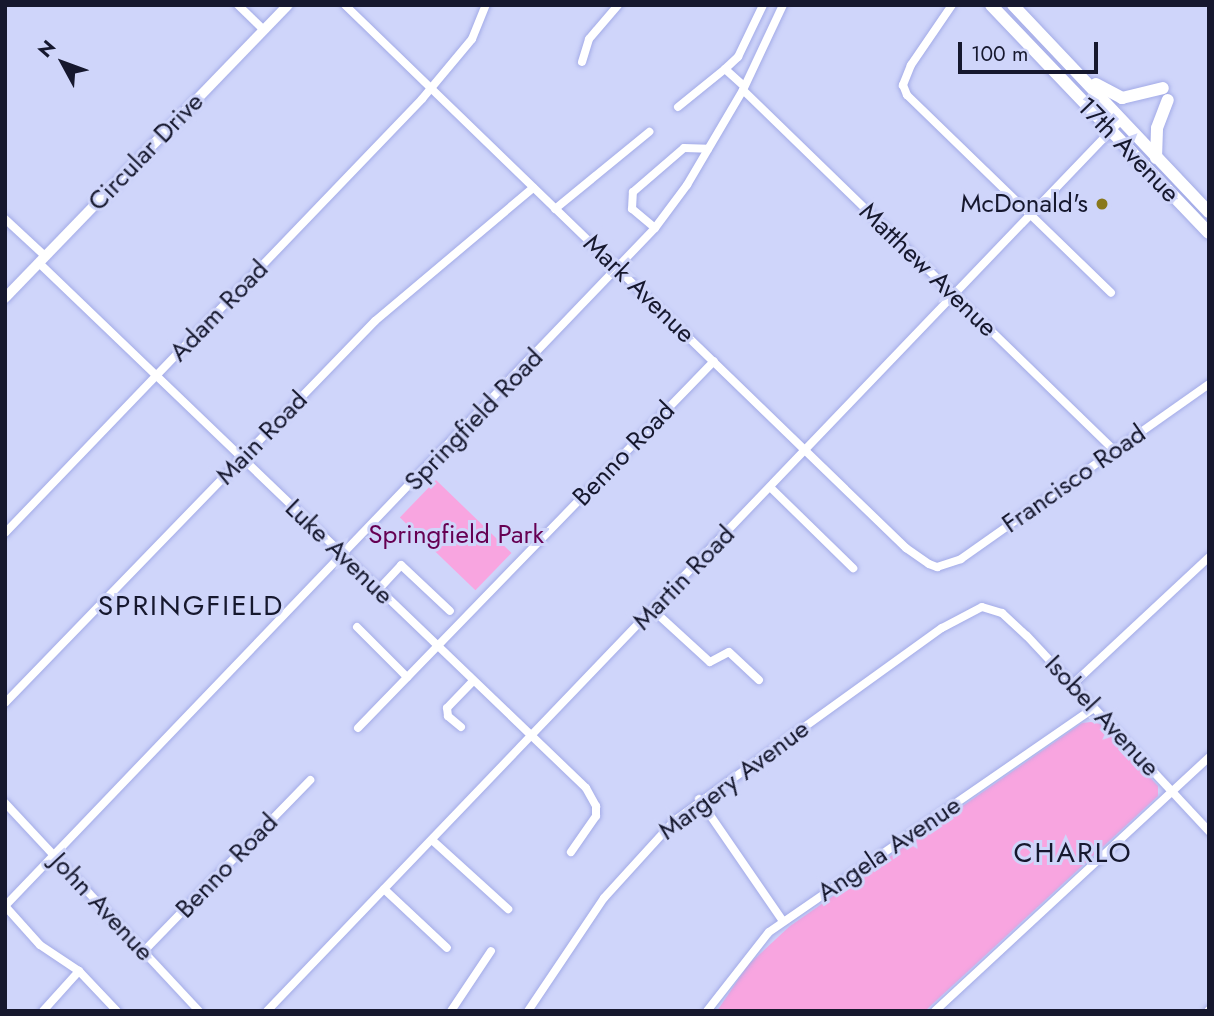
<!DOCTYPE html>
<style>
body{margin:0}
#map{position:relative;width:1214px;height:1016px;overflow:hidden;background:#cfd5fa;font-family:Jost,sans-serif}
div>[style]{position:absolute}
.green>*{inset:0;background:#f8a5e0;transform-origin:0 0}
.roads{filter:drop-shadow(0 0 2px #a3abe7) drop-shadow(0 0 2px #a3abe7)}
.minor>*{height:8px;margin:-4px;padding:0 4px;transform-origin:4px;border-radius:4px;background:#fff}
.tertiary>*{height:10px;margin:-5px;padding:0 5px;transform-origin:5px;border-radius:5px;background:#fff}
.primary>*{height:12px;margin:-6px;padding:0 6px;transform-origin:6px;border-radius:6px;background:#fff}
.dots>*{width:19px;height:19px;translate:-50% -50%;box-sizing:border-box;border:4px solid #cfd5fa;border-radius:50%}
span{translate:-50% -50%;white-space:nowrap;text-align:center;line-height:1.15;-webkit-text-stroke:6px #cfd5fa;paint-order:stroke}
.street-label{font-size:26px;color:#16182e}
.poi-label{font-size:26px;color:#16182e}
.right{translate:-100% -50%;text-align:right}
.park-label{font-size:26px;color:#660053}
.neighbourhood-label{font-size:28px;color:#16182e;letter-spacing:2px}
.frame{position:absolute;inset:0;border:7px solid #16182e;pointer-events:none}
.north{position:absolute;left:28px;top:28px;width:70px;height:70px;-webkit-text-stroke:5px #cfd5fa;paint-order:stroke;rotate:311deg;font-size:19px;font-weight:700;line-height:28px;text-align:center;color:#16182e}
.north::after{content:'';display:block;margin:auto;width:24px;height:32px;background:#16182e;clip-path:polygon(50% 0,100% 100%,50% 72%,0 100%)}
.scale{position:absolute;left:958px;top:42px;width:140px;height:32px;box-sizing:border-box;border:4px solid #16182e;border-top:0;padding-left:9px;font-size:21px;line-height:24px;white-space:nowrap;color:#16182e;-webkit-text-stroke:5px #cfd5fa;paint-order:stroke}
</style>
<div id="map">
<div class="green">
<i style="left:436px;top:480px;width:105px;height:52px;rotate:44deg"></i>
<i style="clip-path:polygon(1091px 722px,1100px 724px,1158px 786px,1158px 796px,925px 1011px,717px 1011px,748px 965px,790px 926px,1082px 723px)"></i>
</div>
<div class="roads">
<div class="minor">
<i style="left:238px;top:5px;width:36px;rotate:44deg"></i>
<i style="left:345px;top:5px;width:781px;rotate:44.07deg"></i>
<i style="left:906px;top:548px;width:28px;rotate:35deg"></i>
<i style="left:929px;top:564px;width:9px;rotate:21deg"></i>
<i style="left:937px;top:567px;width:25px;rotate:-18deg"></i>
<i style="left:961px;top:559px;width:304px;rotate:-35.2deg"></i>
<i style="left:952px;top:5px;width:73px;rotate:124.3deg"></i>
<i style="left:911px;top:65px;width:22px;rotate:112deg"></i>
<i style="left:903px;top:85px;width:11px;rotate:68deg"></i>
<i style="left:907px;top:95px;width:284px;rotate:44.1deg"></i>
<i style="left:582px;top:62px;width:24px;rotate:-73deg"></i>
<i style="left:589px;top:39px;width:45px;rotate:-49.5deg"></i>
<i style="left:725px;top:69px;width:18px;rotate:-43deg"></i>
<i style="left:738px;top:57px;width:58px;rotate:-64.3deg"></i>
<i style="left:743px;top:90px;width:517px;rotate:44.14deg"></i>
<i style="left:678px;top:107px;width:60px;rotate:-39deg"></i>
<i style="left:725px;top:69px;width:25px;rotate:42deg"></i>
<i style="left:555px;top:209px;width:122px;rotate:-39.3deg"></i>
<i style="left:5px;top:219px;width:54px;rotate:42.8deg"></i>
<i style="left:655px;top:228px;width:30px;rotate:-140deg"></i>
<i style="left:632px;top:209px;width:17px;rotate:-87deg"></i>
<i style="left:633px;top:192px;width:67px;rotate:-40.8deg"></i>
<i style="left:684px;top:148px;width:24px;rotate:2deg"></i>
<i style="left:39px;top:263px;width:758px;rotate:43.82deg"></i>
<i style="left:586px;top:788px;width:21px;rotate:61deg"></i>
<i style="left:596px;top:806px;width:10px;rotate:90deg"></i>
<i style="left:596px;top:816px;width:44px;rotate:124.8deg"></i>
<i style="left:771px;top:488px;width:115px;rotate:44.3deg"></i>
<i style="left:5px;top:533px;width:602px;rotate:-46.14deg"></i>
<i style="left:422px;top:99px;width:78px;rotate:-50.2deg"></i>
<i style="left:472px;top:39px;width:37px;rotate:-68deg"></i>
<i style="left:378px;top:590px;width:34px;rotate:-47deg"></i>
<i style="left:401px;top:565px;width:67px;rotate:43.2deg"></i>
<i style="left:653px;top:610px;width:77px;rotate:42.4deg"></i>
<i style="left:710px;top:662px;width:21px;rotate:-28deg"></i>
<i style="left:729px;top:652px;width:41px;rotate:43deg"></i>
<i style="left:357px;top:627px;width:71px;rotate:45deg"></i>
<i style="left:1073px;top:684px;width:186px;rotate:-43deg"></i>
<i style="left:5px;top:703px;width:532px;rotate:-45.91deg"></i>
<i style="left:375px;top:321px;width:207px;rotate:-40.1deg"></i>
<i style="left:461px;top:727px;width:17px;rotate:-140deg"></i>
<i style="left:448px;top:716px;width:8px;rotate:-97deg"></i>
<i style="left:447px;top:708px;width:37px;rotate:-46deg"></i>
<i style="left:358px;top:728px;width:511px;rotate:-45.87deg"></i>
<i style="left:699px;top:799px;width:148px;rotate:55.5deg"></i>
<i style="left:5px;top:803px;width:284px;rotate:47deg"></i>
<i style="left:432px;top:840px;width:103px;rotate:42.2deg"></i>
<i style="left:384px;top:889px;width:86px;rotate:43.1deg"></i>
<i style="left:5px;top:906px;width:939px;rotate:-46.21deg"></i>
<i style="left:655px;top:228px;width:54px;rotate:-53.3deg"></i>
<i style="left:687px;top:185px;width:110px;rotate:-59.5deg"></i>
<i style="left:743px;top:90px;width:94px;rotate:-64.8deg"></i>
<i style="left:5px;top:906px;width:52px;rotate:48.1deg"></i>
<i style="left:40px;top:945px;width:47px;rotate:33.7deg"></i>
<i style="left:79px;top:971px;width:55px;rotate:46.5deg"></i>
<i style="left:143px;top:952px;width:240px;rotate:-45.8deg"></i>
<i style="left:43px;top:1011px;width:54px;rotate:-48deg"></i>
<i style="left:267px;top:1011px;width:1236px;rotate:-46.21deg"></i>
<i style="left:451px;top:1011px;width:72px;rotate:-56.3deg"></i>
<i style="left:528px;top:1011px;width:136px;rotate:-56.1deg"></i>
<i style="left:604px;top:898px;width:104px;rotate:-47.7deg"></i>
<i style="left:674px;top:821px;width:330px;rotate:-35.8deg"></i>
<i style="left:942px;top:628px;width:45px;rotate:-27.7deg"></i>
<i style="left:982px;top:607px;width:21px;rotate:17deg"></i>
<i style="left:1002px;top:613px;width:34px;rotate:43deg"></i>
<i style="left:1027px;top:636px;width:267px;rotate:47deg"></i>
<i style="left:707px;top:1011px;width:100px;rotate:-51.9deg"></i>
<i style="left:769px;top:932px;width:393px;rotate:-34.6deg"></i>
<i style="left:935px;top:1011px;width:374px;rotate:-42.8deg"></i>
<i style="left:1208px;top:1011px;width:1px;rotate:-45deg"></i>
</div>
<div class="tertiary">
<i style="left:5px;top:298px;width:407px;rotate:-46deg"></i>
</div>
<div class="primary">
<i style="left:991px;top:5px;width:315px;rotate:46.3deg"></i>
<i style="left:1013px;top:5px;width:285px;rotate:46.6deg"></i>
<i style="left:1096px;top:84px;width:30px;rotate:28deg"></i>
<i style="left:1122px;top:98px;width:42px;rotate:-13.7deg"></i>
<i style="left:1156px;top:158px;width:30px;rotate:-88deg"></i>
<i style="left:1157px;top:128px;width:30px;rotate:-69deg"></i>
</div>
</div>
<div class="dots">
<i style="left:1102px;top:204px;background:#89781c"></i>
</div>
<div class="street-label">
<span style="left:1128px;top:150px;rotate:46deg">17th Avenue</span>
<span style="left:146px;top:152px;rotate:-46deg">Circular Drive</span>
<span style="left:928px;top:270px;rotate:44deg">Matthew Avenue</span>
<span style="left:639px;top:289px;rotate:44deg">Mark Avenue</span>
<span style="left:219px;top:311px;rotate:-46deg">Adam Road</span>
<span style="left:474px;top:420px;rotate:-46deg">Springfield Road</span>
<span style="left:262px;top:438px;rotate:-46deg">Main Road</span>
<span style="left:624px;top:454px;rotate:-46deg">Benno Road</span>
<span style="left:1074px;top:479px;rotate:-35deg">Francisco Road</span>
<span style="left:339px;top:552px;rotate:44deg">Luke Avenue</span>
<span style="left:684px;top:578px;rotate:-46deg">Martin Road</span>
<span style="left:1102px;top:716px;rotate:47deg">Isobel Avenue</span>
<span style="left:734px;top:780px;rotate:-37deg">Margery Avenue</span>
<span style="left:889px;top:849px;rotate:-34deg">Angela Avenue</span>
<span style="left:227px;top:866px;rotate:-46deg">Benno Road</span>
<span style="left:102px;top:907px;rotate:47deg">John Avenue</span>
</div>
<div class="poi-label">
<span class="right" style="left:1088px;top:204px">McDonald's</span>
</div>
<div class="park-label">
<span style="left:456px;top:535px">Springfield Park</span>
</div>
<div class="neighbourhood-label">
<span style="left:191px;top:606px">SPRINGFIELD</span>
<span style="left:1073px;top:853px">CHARLO</span>
</div>
<div class="frame"></div>
<div class="north">N</div>
<div class="scale">100 m</div>
</div>
